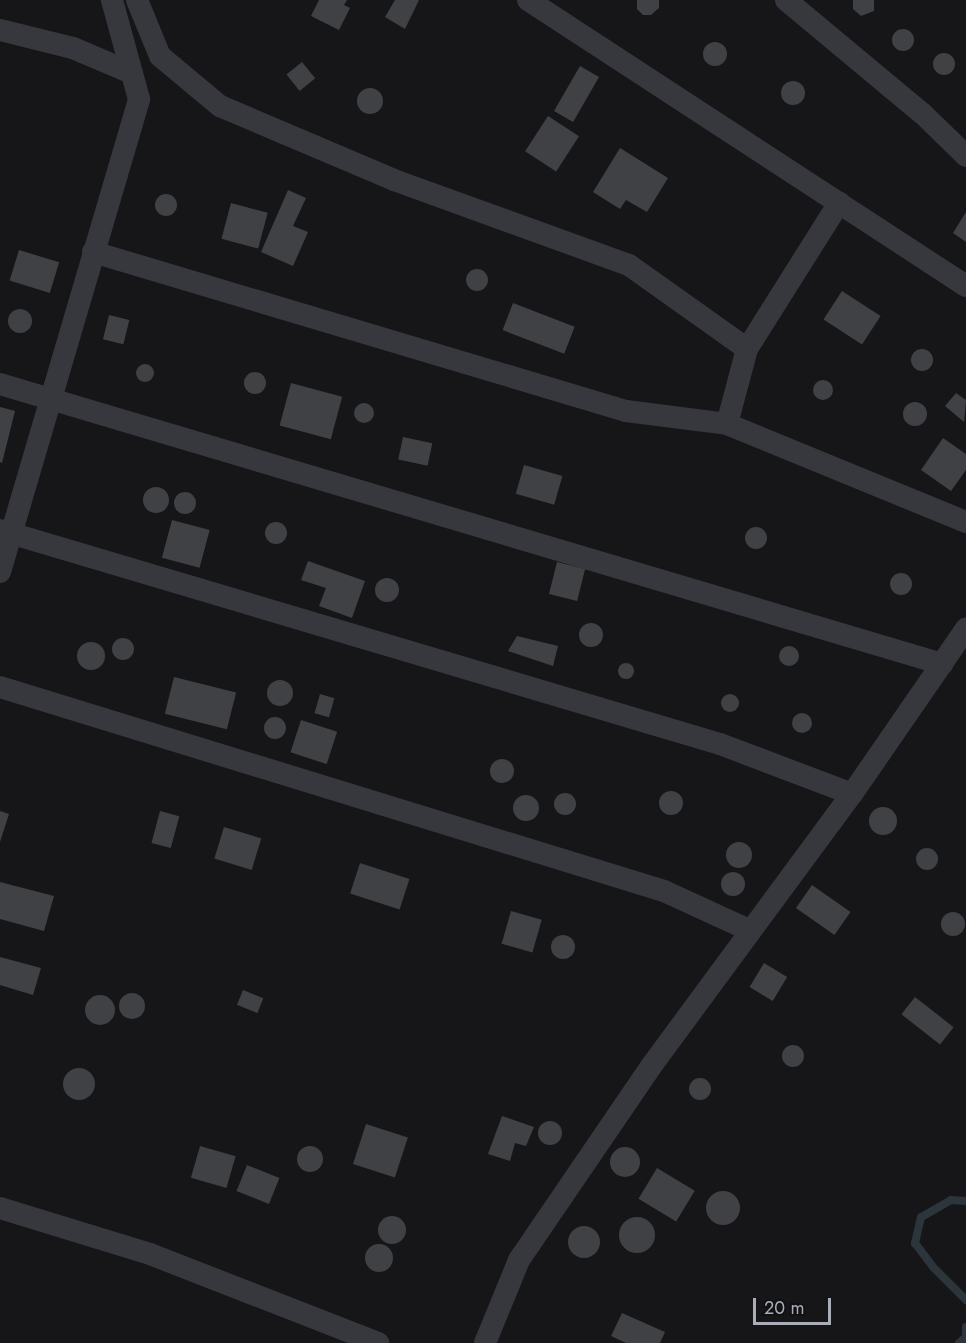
<!DOCTYPE html>
<style>
body{margin:0}
#map{position:relative;width:966px;height:1343px;overflow:hidden;background:#161618;font-family:Jost,sans-serif}
div>[style]{position:absolute}
.stream>*{height:8px;margin:-4px;padding:0 4px;transform-origin:4px;border-radius:4px;background:#2c353c}
.building>*{inset:0;background:#404145;transform-origin:0 0}
.round{border-radius:50%}
.street>*{height:22px;margin:-11px;padding:0 11px;transform-origin:11px;border-radius:11px;background:#37383d}
span{translate:-50% -50%;white-space:nowrap;text-align:center;line-height:1.15;-webkit-text-stroke:6px #111113;paint-order:stroke}
.scale{position:absolute;left:753px;top:1298px;width:78px;height:27px;box-sizing:border-box;border:3px solid #a8adb8;border-top:0;padding-left:8px;font-size:18px;line-height:21px;white-space:nowrap;color:#a8adb8;-webkit-text-stroke:4px #111113;paint-order:stroke}
</style>
<div id="map">
<div class="stream">
<i style="left:966px;top:1201px;width:15px;rotate:-176deg"></i>
<i style="left:951px;top:1200px;width:34px;rotate:150deg"></i>
<i style="left:921px;top:1217px;width:27px;rotate:103deg"></i>
<i style="left:915px;top:1243px;width:30px;rotate:53deg"></i>
<i style="left:933px;top:1267px;width:47px;rotate:45deg"></i>
<i style="left:959px;top:1343px;width:9px;rotate:-41deg"></i>
<i style="left:966px;top:1337px;width:10px;rotate:-90deg"></i>
</div>
<div class="building">
<i style="clip-path:polygon(319px 0,347px 0,344px 5px,350px 8px,339px 30px,311px 16px)"></i>
<i style="clip-path:polygon(395px 0,419px 0,405px 29px,385px 17px)"></i>
<i style="clip-path:polygon(637px 0,659px 0,659px 8px,651px 15px,643px 15px,637px 9px)"></i>
<i style="clip-path:polygon(853px 0,874px 0,874px 11px,861px 16px,853px 9px)"></i>
<i class="round" style="left:892px;top:29px;width:22px;height:22px"></i>
<i class="round" style="left:703px;top:42px;width:24px;height:24px"></i>
<i class="round" style="left:933px;top:53px;width:22px;height:22px"></i>
<i style="left:302px;top:62px;width:21px;height:20px;rotate:51deg"></i>
<i style="left:580px;top:66px;width:22px;height:52px;rotate:30deg"></i>
<i class="round" style="left:781px;top:81px;width:24px;height:24px"></i>
<i class="round" style="left:357px;top:88px;width:26px;height:26px"></i>
<i style="left:548px;top:116px;width:37px;height:42px;rotate:33deg"></i>
<i style="clip-path:polygon(620px 148px,668px 178px,647px 212px,626px 200px,620px 209px,593px 192px)"></i>
<i style="clip-path:polygon(288px 190px,306px 198px,293px 226px,308px 232px,293px 266px,261px 252px)"></i>
<i class="round" style="left:155px;top:194px;width:22px;height:22px"></i>
<i style="left:231px;top:203px;width:38px;height:37px;rotate:15deg"></i>
<i style="clip-path:polygon(966px 212px,966px 242px,953px 233px)"></i>
<i style="left:19px;top:250px;width:42px;height:32px;rotate:17deg"></i>
<i class="round" style="left:466px;top:269px;width:22px;height:22px"></i>
<i style="left:842px;top:291px;width:46px;height:34px;rotate:33deg"></i>
<i style="left:513px;top:303px;width:66px;height:29px;rotate:21deg"></i>
<i class="round" style="left:8px;top:309px;width:24px;height:24px"></i>
<i style="left:109px;top:315px;width:21px;height:25px;rotate:14deg"></i>
<i class="round" style="left:911px;top:349px;width:22px;height:22px"></i>
<i class="round" style="left:136px;top:364px;width:18px;height:18px"></i>
<i class="round" style="left:244px;top:372px;width:22px;height:22px"></i>
<i class="round" style="left:813px;top:380px;width:20px;height:20px"></i>
<i style="left:291px;top:383px;width:53px;height:44px;rotate:15deg"></i>
<i style="clip-path:polygon(956px 393px,966px 400px,964px 422px,945px 406px)"></i>
<i class="round" style="left:903px;top:402px;width:24px;height:24px"></i>
<i class="round" style="left:354px;top:403px;width:20px;height:20px"></i>
<i style="clip-path:polygon(0 407px,15px 411px,2px 463px,0 462px)"></i>
<i style="left:403px;top:437px;width:30px;height:23px;rotate:12deg"></i>
<i style="clip-path:polygon(943px 438px,966px 454px,966px 470px,951px 491px,921px 470px)"></i>
<i style="left:524px;top:465px;width:40px;height:30px;rotate:16deg"></i>
<i class="round" style="left:143px;top:487px;width:26px;height:26px"></i>
<i class="round" style="left:174px;top:492px;width:22px;height:22px"></i>
<i style="left:172px;top:520px;width:39px;height:39px;rotate:15deg"></i>
<i class="round" style="left:265px;top:522px;width:22px;height:22px"></i>
<i class="round" style="left:745px;top:527px;width:22px;height:22px"></i>
<i style="clip-path:polygon(308px 561px,365px 581px,352px 618px,319px 606px,326px 588px,301px 580px)"></i>
<i style="left:557px;top:562px;width:29px;height:33px;rotate:14deg"></i>
<i class="round" style="left:890px;top:573px;width:22px;height:22px"></i>
<i class="round" style="left:375px;top:578px;width:24px;height:24px"></i>
<i class="round" style="left:579px;top:623px;width:24px;height:24px"></i>
<i style="clip-path:polygon(517px 636px,558px 646px,553px 666px,508px 651px)"></i>
<i class="round" style="left:112px;top:638px;width:22px;height:22px"></i>
<i class="round" style="left:77px;top:642px;width:28px;height:28px"></i>
<i class="round" style="left:779px;top:646px;width:20px;height:20px"></i>
<i class="round" style="left:618px;top:663px;width:16px;height:16px"></i>
<i style="left:174px;top:677px;width:64px;height:38px;rotate:14deg"></i>
<i class="round" style="left:267px;top:680px;width:26px;height:26px"></i>
<i class="round" style="left:721px;top:694px;width:18px;height:18px"></i>
<i style="left:320px;top:694px;width:15px;height:20px;rotate:16deg"></i>
<i class="round" style="left:792px;top:713px;width:20px;height:20px"></i>
<i class="round" style="left:264px;top:717px;width:22px;height:22px"></i>
<i style="left:301px;top:720px;width:38px;height:34px;rotate:18deg"></i>
<i class="round" style="left:490px;top:759px;width:24px;height:24px"></i>
<i class="round" style="left:659px;top:791px;width:24px;height:24px"></i>
<i class="round" style="left:554px;top:793px;width:22px;height:22px"></i>
<i class="round" style="left:513px;top:795px;width:26px;height:26px"></i>
<i class="round" style="left:869px;top:807px;width:28px;height:28px"></i>
<i style="clip-path:polygon(0 811px,9px 814px,0 842px)"></i>
<i style="left:160px;top:811px;width:20px;height:33px;rotate:15deg"></i>
<i style="left:224px;top:827px;width:39px;height:33px;rotate:17deg"></i>
<i class="round" style="left:726px;top:842px;width:26px;height:26px"></i>
<i class="round" style="left:916px;top:848px;width:22px;height:22px"></i>
<i style="left:360px;top:863px;width:52px;height:32px;rotate:18deg"></i>
<i class="round" style="left:721px;top:872px;width:24px;height:24px"></i>
<i style="clip-path:polygon(0 882px,54px 896px,44px 931px,0 919px)"></i>
<i style="left:812px;top:885px;width:47px;height:28px;rotate:35deg"></i>
<i style="left:511px;top:911px;width:32px;height:34px;rotate:16deg"></i>
<i class="round" style="left:941px;top:912px;width:24px;height:24px"></i>
<i class="round" style="left:551px;top:935px;width:24px;height:24px"></i>
<i style="clip-path:polygon(0 957px,41px 968px,33px 995px,0 985px)"></i>
<i style="left:764px;top:963px;width:27px;height:28px;rotate:31deg"></i>
<i style="left:243px;top:990px;width:22px;height:16px;rotate:22deg"></i>
<i class="round" style="left:119px;top:993px;width:26px;height:26px"></i>
<i class="round" style="left:85px;top:995px;width:30px;height:30px"></i>
<i style="left:915px;top:997px;width:49px;height:22px;rotate:38deg"></i>
<i class="round" style="left:782px;top:1045px;width:22px;height:22px"></i>
<i class="round" style="left:63px;top:1068px;width:32px;height:32px"></i>
<i class="round" style="left:689px;top:1078px;width:22px;height:22px"></i>
<i style="clip-path:polygon(502px 1116px,534px 1127px,526px 1146px,515px 1143px,510px 1161px,488px 1154px)"></i>
<i class="round" style="left:538px;top:1121px;width:24px;height:24px"></i>
<i style="left:366px;top:1124px;width:44px;height:42px;rotate:18deg"></i>
<i class="round" style="left:297px;top:1146px;width:26px;height:26px"></i>
<i style="left:200px;top:1146px;width:37px;height:33px;rotate:16deg"></i>
<i class="round" style="left:610px;top:1147px;width:30px;height:30px"></i>
<i style="left:247px;top:1165px;width:35px;height:28px;rotate:22deg"></i>
<i style="left:657px;top:1168px;width:44px;height:36px;rotate:31deg"></i>
<i class="round" style="left:706px;top:1191px;width:34px;height:34px"></i>
<i class="round" style="left:378px;top:1216px;width:28px;height:28px"></i>
<i class="round" style="left:619px;top:1217px;width:36px;height:36px"></i>
<i class="round" style="left:568px;top:1226px;width:32px;height:32px"></i>
<i class="round" style="left:365px;top:1244px;width:28px;height:28px"></i>
<i style="clip-path:polygon(622px 1313px,665px 1332px,660px 1343px,626px 1343px,611px 1336px)"></i>
</div>
<div class="street">
<i style="left:137px;top:0;width:61px;rotate:67.7deg"></i>
<i style="left:160px;top:56px;width:78px;rotate:39.8deg"></i>
<i style="left:220px;top:106px;width:189px;rotate:23deg"></i>
<i style="left:394px;top:180px;width:250px;rotate:19.9deg"></i>
<i style="left:629px;top:265px;width:145px;rotate:35.4deg"></i>
<i style="left:528px;top:0;width:523px;rotate:33.14deg"></i>
<i style="left:786px;top:0;width:178px;rotate:39.8deg"></i>
<i style="left:923px;top:114px;width:60px;rotate:44.3deg"></i>
<i style="left:0;top:30px;width:75px;rotate:13.9deg"></i>
<i style="left:73px;top:48px;width:64px;rotate:23deg"></i>
<i style="left:93px;top:252px;width:556px;rotate:16.61deg"></i>
<i style="left:626px;top:411px;width:102px;rotate:7.3deg"></i>
<i style="left:727px;top:424px;width:258px;rotate:22.3deg"></i>
<i style="left:0;top:384px;width:983px;rotate:16.55deg"></i>
<i style="left:727px;top:424px;width:78px;rotate:-75.1deg"></i>
<i style="left:747px;top:349px;width:173px;rotate:-57.8deg"></i>
<i style="left:0;top:530px;width:751px;rotate:16.55deg"></i>
<i style="left:720px;top:744px;width:141px;rotate:20.7deg"></i>
<i style="left:0;top:572px;width:493px;rotate:-73.6deg"></i>
<i style="left:139px;top:99px;width:103px;rotate:-105.3deg"></i>
<i style="left:0;top:687px;width:695px;rotate:17.08deg"></i>
<i style="left:664px;top:891px;width:94px;rotate:24.6deg"></i>
<i style="left:0;top:1208px;width:157px;rotate:17deg"></i>
<i style="left:150px;top:1254px;width:245px;rotate:21.3deg"></i>
<i style="left:485px;top:1343px;width:90px;rotate:-67.7deg"></i>
<i style="left:519px;top:1260px;width:236px;rotate:-55.7deg"></i>
<i style="left:652px;top:1065px;width:337px;rotate:-53.6deg"></i>
<i style="left:852px;top:794px;width:201px;rotate:-55.4deg"></i>
</div>
<div class="scale">20 m</div>
</div>
